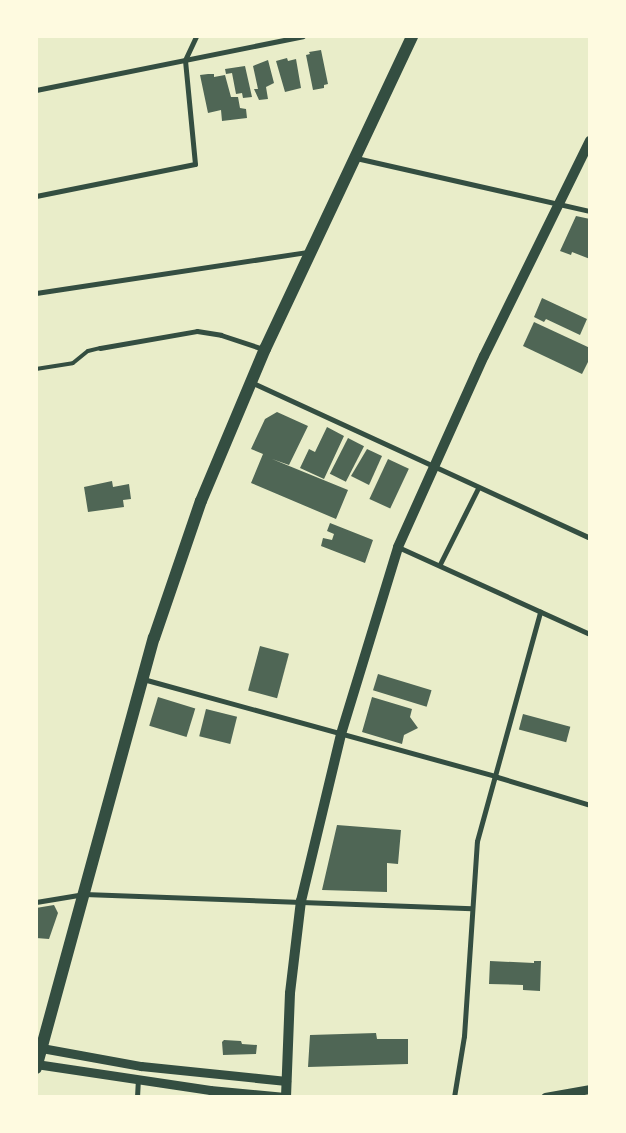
<!DOCTYPE html>
<style>
body{margin:0}
#map{position:relative;width:626px;height:1133px;overflow:hidden;background:#e9edc9;font-family:Overpass,sans-serif}
div>[style]{position:absolute}
.building>*{inset:0;background:#4f6655;transform-origin:0 0}
.service>*{height:4px;margin:-2px;padding:0 2px;transform-origin:2px;border-radius:2px;background:#344e41}
.minor>*{height:5px;margin:-2.5px;padding:0 2.5px;transform-origin:2.5px;border-radius:2.5px;background:#344e41}
.tertiary>*{height:9px;margin:-4.5px;padding:0 4.5px;transform-origin:4.5px;border-radius:4.5px;background:#344e41}
.secondary>*{height:10px;margin:-5px;padding:0 5px;transform-origin:5px;border-radius:5px;background:#344e41}
.primary>*{height:12px;margin:-6px;padding:0 6px;transform-origin:6px;border-radius:6px;background:#344e41}
span{translate:-50% -50%;white-space:nowrap;text-align:center;line-height:1.15;-webkit-text-stroke:4px #fefae0;paint-order:stroke}
.frame{position:absolute;inset:0;border:38px solid #fefae0;pointer-events:none}
</style>
<div id="map">
<div class="building">
<i style="clip-path:polygon(321px 50px,328px 84px,324px 85px,324px 88px,313px 90px,306px 55px,310px 54px,309px 52px)"></i>
<i style="clip-path:polygon(287px 58px,288px 61px,296px 59px,301px 88px,285px 92px,276px 61px)"></i>
<i style="clip-path:polygon(268px 60px,274px 83px,266px 87px,268px 99px,259px 100px,254px 89px,258px 89px,253px 66px)"></i>
<i style="clip-path:polygon(245px 66px,252px 97px,243px 98px,242px 93px,236px 94px,232px 73px,226px 74px,225px 69px)"></i>
<i style="clip-path:polygon(208px 74px,214px 74px,214px 77px,225px 75px,231px 97px,238px 97px,240px 108px,246px 109px,247px 118px,222px 121px,221px 110px,208px 113px,200px 75px)"></i>
<i style="clip-path:polygon(576px 216px,590px 219px,590px 259px,572px 252px,571px 255px,560px 251px)"></i>
<i style="clip-path:polygon(542px 298px,587px 319px,580px 335px,546px 319px,544px 322px,534px 317px)"></i>
<i style="clip-path:polygon(534px 322px,590px 348px,590px 358px,582px 374px,523px 346px)"></i>
<i style="clip-path:polygon(277px 412px,308px 426px,289px 465px,272px 459px,348px 490px,336px 519px,251px 483px,263px 454px,251px 449px,265px 419px)"></i>
<i style="clip-path:polygon(327px 427px,344px 436px,324px 479px,300px 468px,309px 449px,315px 452px)"></i>
<i style="left:348px;top:438px;width:18px;height:40px;rotate:27deg"></i>
<i style="clip-path:polygon(367px 449px,382px 456px,369px 485px,351px 476px)"></i>
<i style="left:388px;top:459px;width:23px;height:44px;rotate:25deg"></i>
<i style="clip-path:polygon(112px 481px,113px 487px,129px 484px,131px 499px,123px 500px,124px 507px,88px 512px,84px 487px)"></i>
<i style="clip-path:polygon(330px 523px,373px 540px,365px 563px,321px 546px,323px 538px,332px 540px,334px 534px,327px 531px)"></i>
<i style="left:260px;top:646px;width:30px;height:46px;rotate:15deg"></i>
<i style="left:378px;top:674px;width:56px;height:17px;rotate:17deg"></i>
<i style="left:158px;top:697px;width:39px;height:30px;rotate:17deg"></i>
<i style="clip-path:polygon(372px 697px,412px 709px,410px 717px,418px 728px,404px 735px,402px 744px,362px 732px)"></i>
<i style="left:206px;top:709px;width:32px;height:28px;rotate:14deg"></i>
<i style="left:523px;top:714px;width:49px;height:16px;rotate:15deg"></i>
<i style="clip-path:polygon(337px 825px,401px 830px,398px 864px,387px 863px,387px 892px,322px 890px)"></i>
<i style="clip-path:polygon(54px 905px,58px 913px,49px 939px,36px 938px,36px 908px)"></i>
<i style="clip-path:polygon(490px 961px,534px 963px,534px 961px,541px 961px,540px 991px,523px 990px,523px 985px,489px 984px)"></i>
<i style="clip-path:polygon(376px 1033px,377px 1039px,408px 1039px,408px 1064px,308px 1067px,310px 1035px)"></i>
<i style="clip-path:polygon(224px 1040px,241px 1041px,242px 1044px,257px 1045px,256px 1054px,223px 1055px,222px 1042px)"></i>
</div>
<div class="service">
<i style="left:36px;top:369px;width:37px;rotate:-9deg"></i>
<i style="left:73px;top:363px;width:19px;rotate:-39deg"></i>
<i style="left:88px;top:351px;width:12px;rotate:-14deg"></i>
</div>
<div class="minor">
<i style="left:36px;top:90px;width:272px;rotate:-11.4deg"></i>
<i style="left:356px;top:158px;width:240px;rotate:12.8deg"></i>
<i style="left:36px;top:196px;width:162px;rotate:-11.4deg"></i>
<i style="left:195px;top:164px;width:104px;rotate:-95.5deg"></i>
<i style="left:185px;top:60px;width:26px;rotate:-65deg"></i>
<i style="left:36px;top:293px;width:275px;rotate:-8.6deg"></i>
<i style="left:100px;top:348px;width:98px;rotate:-9.9deg"></i>
<i style="left:197px;top:331px;width:24px;rotate:9deg"></i>
<i style="left:221px;top:335px;width:44px;rotate:18.4deg"></i>
<i style="left:251px;top:382px;width:373px;rotate:24.7deg"></i>
<i style="left:398px;top:547px;width:211px;rotate:24.4deg"></i>
<i style="left:440px;top:564px;width:85px;rotate:-63.4deg"></i>
<i style="left:143px;top:679px;width:364px;rotate:15.4deg"></i>
<i style="left:494px;top:776px;width:100px;rotate:16.8deg"></i>
<i style="left:36px;top:902px;width:49px;rotate:-9.5deg"></i>
<i style="left:84px;top:894px;width:388px;rotate:2.1deg"></i>
<i style="left:590px;top:1024px;width:7px;rotate:90deg"></i>
<i style="left:137px;top:1097px;width:17px;rotate:-87deg"></i>
<i style="left:454px;top:1097px;width:62px;rotate:-80.7deg"></i>
<i style="left:464px;top:1036px;width:195px;rotate:-86.2deg"></i>
<i style="left:477px;top:841px;width:238px;rotate:-74.6deg"></i>
</div>
<div class="tertiary">
<i style="left:36px;top:1047px;width:107px;rotate:10.3deg"></i>
<i style="left:141px;top:1066px;width:146px;rotate:5.9deg"></i>
<i style="left:36px;top:1064px;width:176px;rotate:8.5deg"></i>
<i style="left:210px;top:1090px;width:75px;rotate:5.3deg"></i>
<i style="left:545px;top:1097px;width:46px;rotate:-10.1deg"></i>
</div>
<div class="secondary">
<i style="left:286px;top:1097px;width:104px;rotate:-87.8deg"></i>
<i style="left:290px;top:993px;width:93px;rotate:-83.2deg"></i>
<i style="left:301px;top:901px;width:172px;rotate:-76.5deg"></i>
<i style="left:341px;top:734px;width:195px;rotate:-73deg"></i>
<i style="left:398px;top:547px;width:209px;rotate:-65.8deg"></i>
<i style="left:484px;top:356px;width:240px;rotate:-63.8deg"></i>
</div>
<div class="primary">
<i style="left:36px;top:1068px;width:446px;rotate:-74.7deg"></i>
<i style="left:154px;top:638px;width:145px;rotate:-71.1deg"></i>
<i style="left:201px;top:501px;width:165px;rotate:-67.2deg"></i>
<i style="left:265px;top:349px;width:346px;rotate:-64.8deg"></i>
</div>
<div class="frame"></div>
</div>
